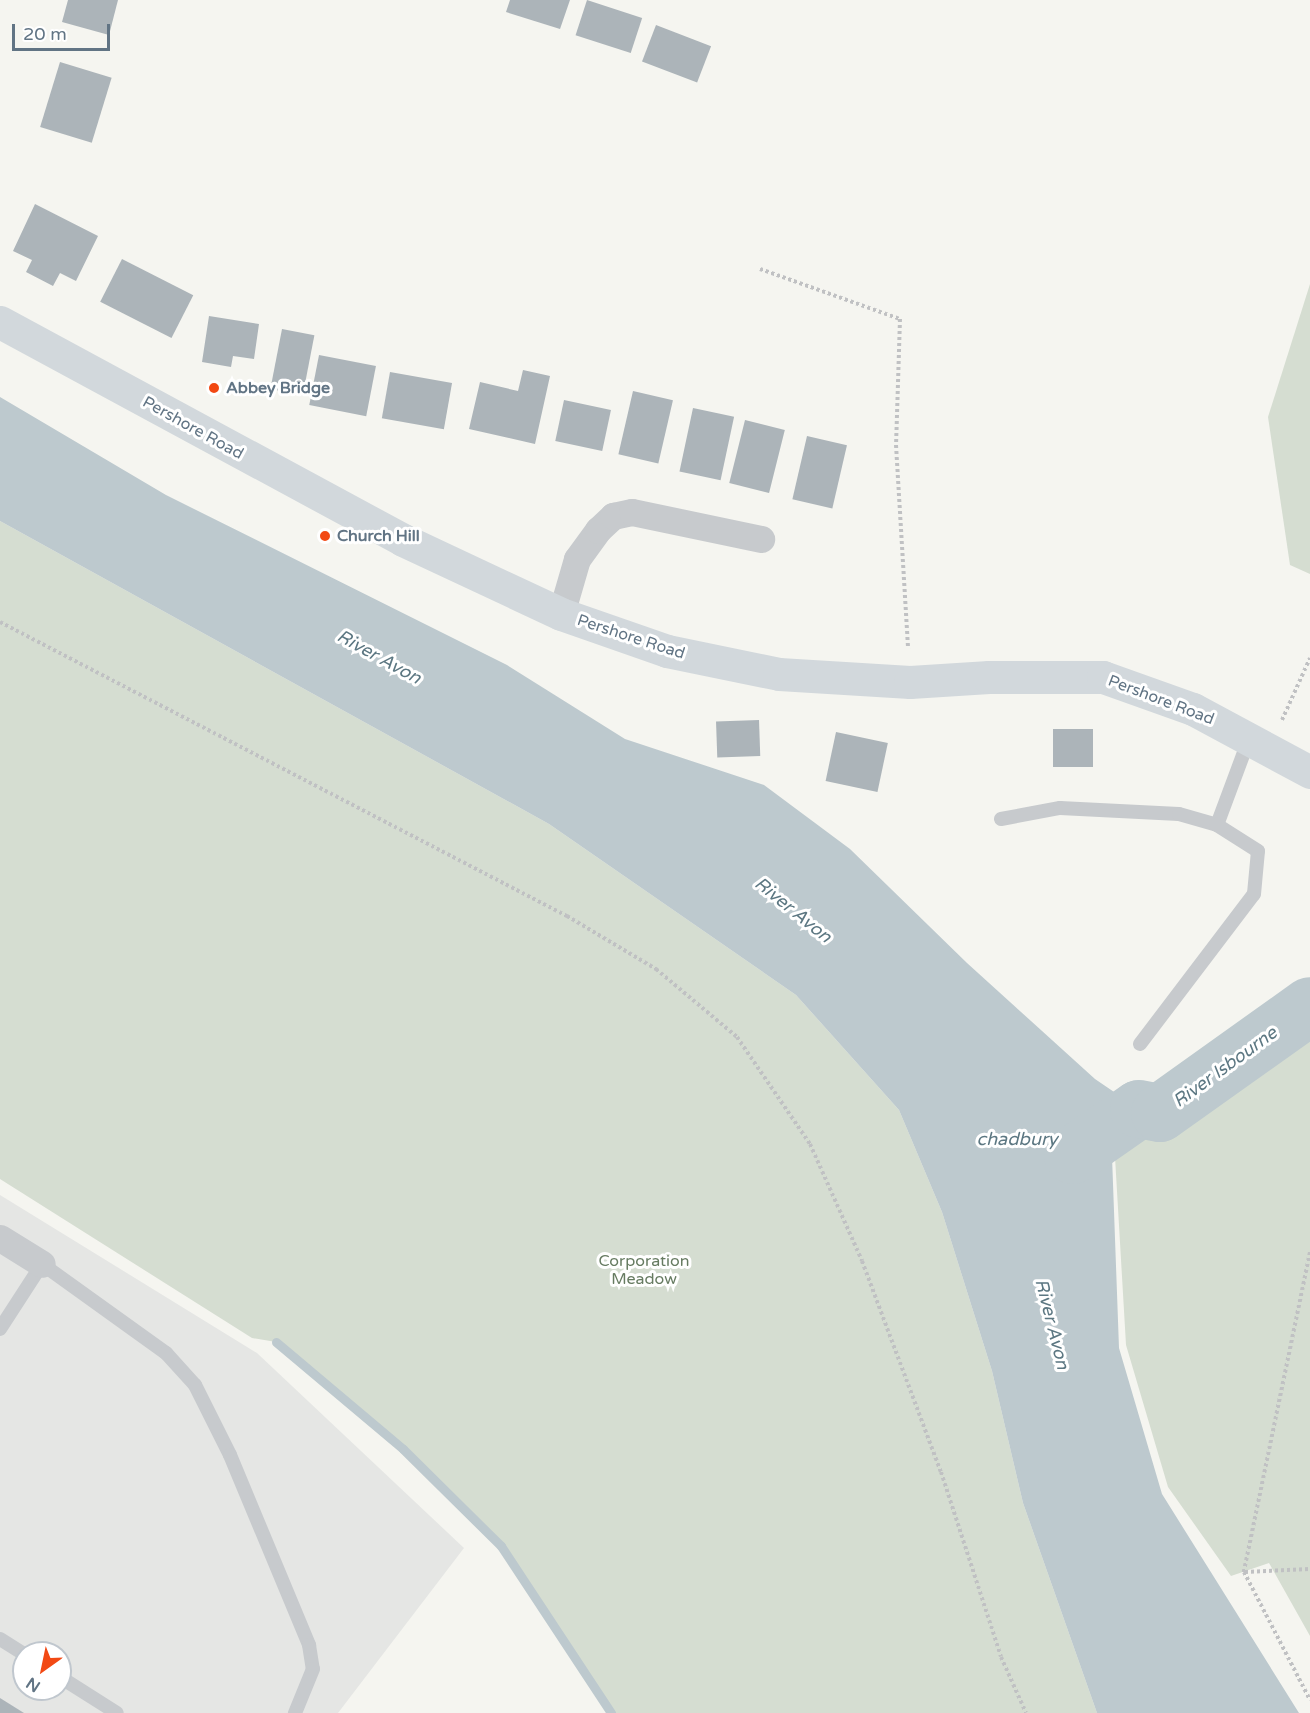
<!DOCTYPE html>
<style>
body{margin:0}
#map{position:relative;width:1310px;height:1713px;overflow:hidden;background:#f5f5f0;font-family:"Varela Round",sans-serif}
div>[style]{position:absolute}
.built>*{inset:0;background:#e5e6e4}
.green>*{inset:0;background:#d5ddd1}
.water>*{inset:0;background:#bdc9ce}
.stream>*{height:9px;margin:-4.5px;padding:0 4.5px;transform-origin:4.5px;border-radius:4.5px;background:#bdc9ce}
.river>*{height:58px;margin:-29px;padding:0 29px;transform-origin:29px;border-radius:29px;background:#bdc9ce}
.building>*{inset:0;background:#acb4b9;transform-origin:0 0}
.path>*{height:4px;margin-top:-2px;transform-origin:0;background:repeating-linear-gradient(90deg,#c0c1c3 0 3px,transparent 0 6px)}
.lane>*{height:14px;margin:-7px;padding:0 7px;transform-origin:7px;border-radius:7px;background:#c7cacd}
.street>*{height:27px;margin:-13.5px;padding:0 13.5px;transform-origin:13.5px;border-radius:13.5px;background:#c7cacd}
.secondary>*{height:33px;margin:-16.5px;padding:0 16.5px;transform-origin:16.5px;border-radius:16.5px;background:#d2d8dc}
.dots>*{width:16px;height:16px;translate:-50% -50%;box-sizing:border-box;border:3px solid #fff;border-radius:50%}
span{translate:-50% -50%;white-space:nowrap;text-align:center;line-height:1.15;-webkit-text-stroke:6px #fff;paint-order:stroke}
.poi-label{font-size:16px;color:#617484;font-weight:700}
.left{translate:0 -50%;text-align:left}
.street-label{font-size:16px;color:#617484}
.park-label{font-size:16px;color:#667b61}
.water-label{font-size:18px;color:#5c7782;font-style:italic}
.north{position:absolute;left:12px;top:1641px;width:60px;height:60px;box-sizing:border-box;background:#fff;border:2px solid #c0c7ce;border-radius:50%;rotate:213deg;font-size:16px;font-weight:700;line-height:24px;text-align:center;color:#617484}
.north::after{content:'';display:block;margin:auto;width:21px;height:27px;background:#f24914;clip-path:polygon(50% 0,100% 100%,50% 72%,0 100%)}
.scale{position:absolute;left:12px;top:24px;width:98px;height:27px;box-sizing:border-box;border:3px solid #617484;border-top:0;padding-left:8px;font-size:18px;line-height:21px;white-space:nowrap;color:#617484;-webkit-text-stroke:4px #fff;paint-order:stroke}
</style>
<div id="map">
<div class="built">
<i style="clip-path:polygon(evenodd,0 1195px,257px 1353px,464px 1548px,338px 1713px,0 1713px,0 1195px,24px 1653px,60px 1653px,60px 1689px,24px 1689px,24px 1653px)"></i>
</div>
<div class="green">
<i style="clip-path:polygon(1310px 284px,1310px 574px,1290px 565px,1268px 417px)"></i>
<i style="clip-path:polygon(0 521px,549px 824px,796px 995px,899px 1110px,942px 1212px,992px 1371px,1023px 1503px,1097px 1713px,611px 1713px,501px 1546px,403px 1449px,276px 1342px,252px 1338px,0 1179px)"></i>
<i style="clip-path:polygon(1310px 1006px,1310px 1636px,1269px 1563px,1231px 1576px,1168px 1487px,1126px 1345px,1115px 1157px,1139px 1109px,1160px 1113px)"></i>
</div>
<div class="water">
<i style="clip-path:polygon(0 397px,166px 495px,507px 665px,625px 739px,764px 785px,850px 849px,967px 963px,1095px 1079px,1139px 1109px,1112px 1156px,1119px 1348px,1162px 1494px,1299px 1713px,1097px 1713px,1023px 1503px,992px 1371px,942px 1212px,899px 1110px,796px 995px,549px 824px,0 521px)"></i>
</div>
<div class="stream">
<i style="left:276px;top:1342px;width:166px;rotate:40.1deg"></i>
<i style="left:403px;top:1449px;width:138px;rotate:44.7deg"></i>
<i style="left:501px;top:1546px;width:200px;rotate:56.6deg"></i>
</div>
<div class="river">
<i style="left:1073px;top:1155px;width:80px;rotate:-34.9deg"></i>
<i style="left:1139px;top:1109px;width:21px;rotate:11deg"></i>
<i style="left:1160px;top:1113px;width:184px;rotate:-35.5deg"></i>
</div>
<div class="building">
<i style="clip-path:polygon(68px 0,118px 0,109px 35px,62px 22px)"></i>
<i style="clip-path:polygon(510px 0,570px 0,560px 29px,506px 12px)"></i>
<i style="left:587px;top:0;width:58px;height:37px;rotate:18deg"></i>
<i style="left:656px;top:25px;width:59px;height:39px;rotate:21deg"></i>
<i style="left:60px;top:62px;width:54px;height:68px;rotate:17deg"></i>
<i style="clip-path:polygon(35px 204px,98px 236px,76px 281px,60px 273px,53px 286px,26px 272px,32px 260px,13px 251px)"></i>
<i style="left:122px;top:259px;width:80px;height:48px;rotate:27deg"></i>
<i style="clip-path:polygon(209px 316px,259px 324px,254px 359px,233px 356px,231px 367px,202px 362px)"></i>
<i style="left:282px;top:329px;width:33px;height:61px;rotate:11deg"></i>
<i style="left:319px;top:355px;width:58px;height:51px;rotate:11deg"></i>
<i style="clip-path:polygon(523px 370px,550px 376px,535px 444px,469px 429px,480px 382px,518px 391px)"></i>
<i style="left:390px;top:372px;width:63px;height:47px;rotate:10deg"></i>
<i style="left:633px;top:391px;width:41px;height:65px;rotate:13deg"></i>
<i style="left:564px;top:400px;width:48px;height:42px;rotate:12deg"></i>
<i style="left:693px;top:408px;width:42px;height:65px;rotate:12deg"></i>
<i style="left:745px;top:420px;width:41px;height:65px;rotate:14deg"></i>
<i style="left:807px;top:436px;width:41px;height:65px;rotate:13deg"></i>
<i style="left:759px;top:720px;width:36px;height:43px;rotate:88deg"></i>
<i style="left:1053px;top:729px;width:40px;height:38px"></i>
<i style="left:836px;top:732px;width:53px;height:50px;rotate:12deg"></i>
<i style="clip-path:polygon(0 1698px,24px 1713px,0 1713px)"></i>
</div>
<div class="path">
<i style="left:760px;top:269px;width:149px;rotate:19.7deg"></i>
<i style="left:900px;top:319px;width:126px;rotate:91.8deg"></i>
<i style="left:896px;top:445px;width:204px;rotate:86.6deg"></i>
<i style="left:0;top:622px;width:639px;rotate:27.41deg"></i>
<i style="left:567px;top:916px;width:104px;rotate:30.8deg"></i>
<i style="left:656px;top:969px;width:106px;rotate:40deg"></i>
<i style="left:737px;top:1037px;width:130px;rotate:55.7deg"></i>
<i style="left:810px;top:1144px;width:128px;rotate:66deg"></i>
<i style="left:862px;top:1261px;width:225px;rotate:69.5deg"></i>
<i style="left:941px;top:1472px;width:194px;rotate:72deg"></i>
<i style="left:1001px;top:1657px;width:61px;rotate:65.9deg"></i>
<i style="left:1282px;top:720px;width:68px;rotate:-65.7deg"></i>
<i style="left:1310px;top:1252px;width:327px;rotate:101.7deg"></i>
<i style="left:1244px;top:1572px;width:144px;rotate:62.7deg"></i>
<i style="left:1245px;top:1572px;width:65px;rotate:-2.6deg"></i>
</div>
<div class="lane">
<i style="left:1001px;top:819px;width:60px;rotate:-10.6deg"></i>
<i style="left:1060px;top:808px;width:119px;rotate:2.9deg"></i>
<i style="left:1179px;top:814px;width:40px;rotate:16deg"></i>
<i style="left:1217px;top:825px;width:92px;rotate:-69.6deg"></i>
<i style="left:1140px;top:1044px;width:188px;rotate:-52.8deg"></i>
<i style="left:1254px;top:894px;width:43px;rotate:-84.7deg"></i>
<i style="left:1258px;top:851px;width:49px;rotate:-147.6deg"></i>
<i style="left:0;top:1329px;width:77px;rotate:-57.1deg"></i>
<i style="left:42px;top:1264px;width:153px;rotate:35.7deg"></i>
<i style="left:166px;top:1353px;width:43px;rotate:47.8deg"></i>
<i style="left:195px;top:1385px;width:78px;rotate:63.4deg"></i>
<i style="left:230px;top:1455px;width:206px;rotate:67.4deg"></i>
<i style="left:309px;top:1645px;width:24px;rotate:81deg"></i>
<i style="left:313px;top:1669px;width:48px;rotate:112.2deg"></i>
<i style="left:0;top:1639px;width:28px;rotate:32deg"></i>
<i style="left:60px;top:1677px;width:67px;rotate:32.3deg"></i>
</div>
<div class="street">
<i style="left:561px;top:614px;width:57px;rotate:-73.8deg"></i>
<i style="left:577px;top:559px;width:36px;rotate:-54deg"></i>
<i style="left:598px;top:530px;width:21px;rotate:-43deg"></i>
<i style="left:613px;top:516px;width:19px;rotate:-12deg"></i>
<i style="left:632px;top:512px;width:132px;rotate:11.8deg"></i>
<i style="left:0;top:1238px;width:49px;rotate:31.8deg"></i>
</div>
<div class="secondary">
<i style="left:0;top:322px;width:458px;rotate:28.4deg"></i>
<i style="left:403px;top:540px;width:174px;rotate:25.1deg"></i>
<i style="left:561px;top:614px;width:112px;rotate:19.2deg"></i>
<i style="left:667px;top:651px;width:114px;rotate:11.6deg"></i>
<i style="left:779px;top:674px;width:131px;rotate:3.5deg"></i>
<i style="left:910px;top:682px;width:79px;rotate:-3.6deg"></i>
<i style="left:989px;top:677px;width:114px"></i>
<i style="left:1103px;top:677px;width:96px;rotate:19.6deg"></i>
<i style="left:1193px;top:709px;width:133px;rotate:28.3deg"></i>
</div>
<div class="dots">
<i style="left:214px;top:388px;background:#f24914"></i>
<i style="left:325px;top:536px;background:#f24914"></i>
</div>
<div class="poi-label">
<span class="left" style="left:226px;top:388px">Abbey Bridge</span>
<span class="left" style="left:337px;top:536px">Church Hill</span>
</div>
<div class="street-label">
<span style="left:193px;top:428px;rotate:29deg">Pershore Road</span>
<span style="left:631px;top:637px;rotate:18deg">Pershore Road</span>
<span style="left:1161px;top:700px;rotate:21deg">Pershore Road</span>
</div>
<div class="park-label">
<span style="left:644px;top:1270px">Corporation<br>Meadow</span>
</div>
<div class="water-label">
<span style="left:379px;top:657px;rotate:29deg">River Avon</span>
<span style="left:793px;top:910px;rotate:39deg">River Avon</span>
<span style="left:1225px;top:1067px;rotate:-36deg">River Isbourne</span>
<span style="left:1017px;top:1139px">chadbury</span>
<span style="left:1052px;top:1324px;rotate:76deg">River Avon</span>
</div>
<div class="north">N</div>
<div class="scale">20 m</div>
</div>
